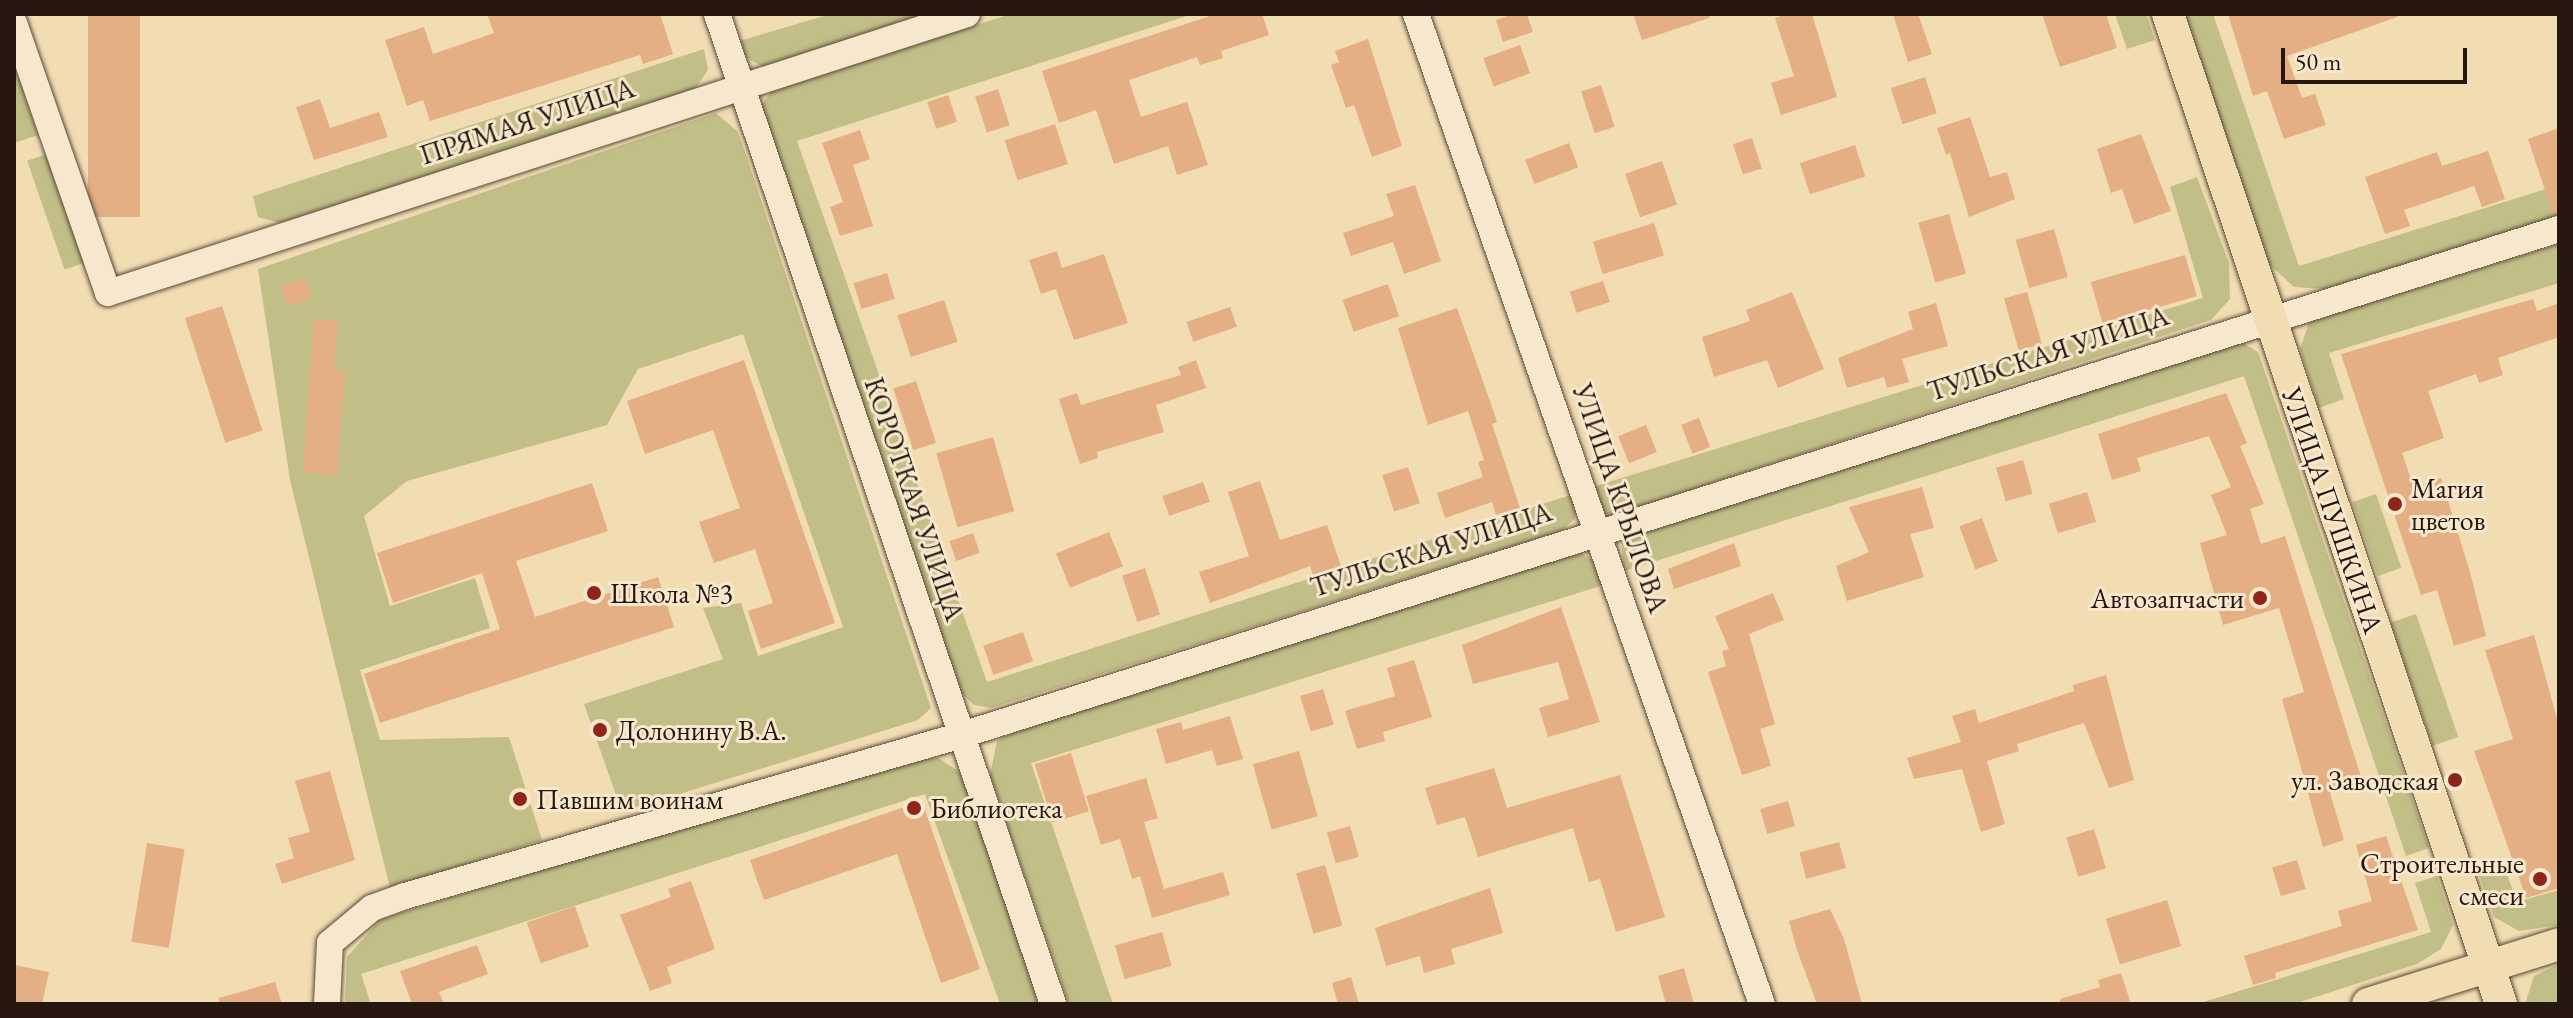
<!DOCTYPE html>
<meta charset="utf-8">
<style>
body{margin:0}
#map{position:relative;width:2573px;height:1018px;overflow:hidden;background:#f2dcb2;font-family:"EB Garamond",serif}
div>[style]{position:absolute}
.green>*{inset:0;background:#c2be87;transform-origin:0 0}
.building>*{inset:0;background:#e4af84;transform-origin:0 0}
.roads{filter:drop-shadow(0 0 2px #594939) drop-shadow(0 0 2px #594939)}
.minor>*{height:26px;margin:-13px;padding:0 13px;transform-origin:13px;border-radius:13px;background:#f7e8cd}
.major>*{height:32px;margin:-16px;padding:0 16px;transform-origin:16px;border-radius:16px;background:#f2dcb2}
.dots>*{width:22px;height:22px;translate:-50% -50%;box-sizing:border-box;border:4px solid #f7e8cd;border-radius:50%}
span{translate:-50% -50%;white-space:nowrap;text-align:center;line-height:1.15;-webkit-text-stroke:6px #f7e8cd;paint-order:stroke}
.street-label{font-size:28px;color:#261811}
.poi-label{font-size:28px;color:#261811}
.left{translate:0 -50%;text-align:left}
.right{translate:-100% -50%;text-align:right}
.frame{position:absolute;inset:0;border:16px solid #261811;pointer-events:none}
.scale{position:absolute;left:2281px;top:48px;width:186px;height:36px;box-sizing:border-box;border:4px solid #261811;border-top:0;padding-left:10px;font-size:24px;line-height:28px;white-space:nowrap;color:#261811;-webkit-text-stroke:6px #f7e8cd;paint-order:stroke}
</style>
<div id="map">
<div class="green">
<i style="clip-path:polygon(831px 14px,935px 14px,763px 67px,747px 58px,736px 42px)"></i>
<i style="clip-path:polygon(1011px 14px,1193px 14px,797px 141px,987px 682px,1577px 493px,1575px 519px,1561px 531px,991px 708px,974px 705px,959px 691px,762px 125px,762px 104px,772px 90px)"></i>
<i style="clip-path:polygon(2115px 14px,2146px 14px,2155px 40px,2127px 49px)"></i>
<i style="clip-path:polygon(2185px 14px,2213px 14px,2299px 266px,2559px 185px,2559px 220px,2325px 289px,2294px 287px,2269px 264px)"></i>
<i style="clip-path:polygon(704px 49px,708px 70px,695px 89px,280px 223px,258px 217px,253px 196px)"></i>
<i style="clip-path:polygon(14px 64px,38px 135px,14px 143px)"></i>
<i style="clip-path:polygon(716px 113px,738px 132px,744px 149px,931px 708px,918px 720px,622px 812px,584px 704px,723px 659px,703px 608px,741px 603px,758px 656px,843px 627px,743px 334px,638px 369px,607px 425px,407px 481px,364px 516px,390px 606px,475px 578px,490px 628px,360px 670px,380px 740px,509px 737px,542px 840px,390px 888px,290px 480px,258px 269px)"></i>
<i style="left:47px;top:154px;width:115px;height:21px;rotate:71deg"></i>
<i style="clip-path:polygon(2197px 177px,2229px 263px,2230px 299px,2211px 320px,1611px 516px,1601px 512px,1593px 487px,2203px 298px,2170px 187px)"></i>
<i style="clip-path:polygon(2559px 244px,2559px 283px,2329px 353px,2344px 399px,2319px 408px,2300px 349px,2309px 322px)"></i>
<i style="clip-path:polygon(2241px 342px,2258px 352px,2429px 848px,2406px 856px,2244px 376px,1624px 571px,1621px 540px)"></i>
<i style="left:2376px;top:494px;width:78px;height:25px;rotate:71deg"></i>
<i style="clip-path:polygon(1575px 550px,1594px 560px,1604px 585px,1031px 763px,1113px 1004px,1069px 1004px,990px 775px,997px 741px,1024px 727px)"></i>
<i style="left:2416px;top:614px;width:130px;height:27px;rotate:71deg"></i>
<i style="clip-path:polygon(938px 758px,963px 774px,1040px 1004px,1000px 1004px,925px 794px,361px 974px,371px 1004px,345px 1004px,347px 957px,381px 919px,903px 760px)"></i>
<i style="clip-path:polygon(2501px 857px,2517px 902px,2559px 890px,2559px 925px,2519px 931px,2494px 917px,2476px 866px)"></i>
<i style="clip-path:polygon(2437px 876px,2453px 925px,2441px 949px,2417px 964px,2294px 1004px,2197px 1004px,2431px 932px,2415px 883px)"></i>
<i style="clip-path:polygon(2559px 964px,2559px 1004px,2525px 1004px,2534px 976px)"></i>
</div>
<div class="building">
<i style="left:88px;top:14px;width:52px;height:203px"></i>
<i style="clip-path:polygon(487px 14px,660px 14px,673px 54px,643px 64px,640px 55px,430px 121px,423px 100px,407px 106px,385px 40px,424px 27px,433px 54px,494px 33px)"></i>
<i style="clip-path:polygon(1216px 14px,1262px 14px,1269px 35px,1221px 51px,1223px 58px,1200px 65px,1197px 57px,1129px 80px,1141px 117px,1187px 102px,1208px 165px,1177px 175px,1168px 146px,1114px 164px,1096px 110px,1059px 123px,1042px 71px)"></i>
<i style="clip-path:polygon(1513px 14px,1527px 14px,1533px 32px,1503px 42px,1496px 20px)"></i>
<i style="clip-path:polygon(1633px 14px,1709px 14px,1709px 18px,1642px 40px)"></i>
<i style="clip-path:polygon(1788px 14px,1812px 14px,1837px 97px,1781px 115px,1771px 83px,1794px 76px,1775px 18px)"></i>
<i style="clip-path:polygon(1893px 14px,1918px 14px,1932px 54px,1908px 62px)"></i>
<i style="clip-path:polygon(2042px 14px,2106px 14px,2117px 48px,2060px 67px)"></i>
<i style="clip-path:polygon(2228px 14px,2397px 14px,2397px 17px,2287px 56px,2302px 98px,2315px 94px,2326px 125px,2284px 139px,2267px 91px,2253px 96px)"></i>
<i style="clip-path:polygon(1368px 39px,1402px 146px,1372px 157px,1354px 105px,1346px 108px,1331px 65px,1339px 62px,1335px 51px)"></i>
<i style="left:1520px;top:45px;width:30px;height:39px;rotate:70deg"></i>
<i style="left:1925px;top:77px;width:38px;height:36px;rotate:72deg"></i>
<i style="left:1601px;top:85px;width:44px;height:21px;rotate:72deg"></i>
<i style="left:998px;top:89px;width:38px;height:24px;rotate:72deg"></i>
<i style="left:948px;top:95px;width:28px;height:22px;rotate:71deg"></i>
<i style="clip-path:polygon(320px 99px,330px 128px,379px 112px,388px 137px,314px 160px,296px 107px)"></i>
<i style="clip-path:polygon(1970px 117px,1990px 177px,2007px 172px,2015px 199px,1969px 217px,1950px 153px,1946px 155px,1937px 128px)"></i>
<i style="left:1055px;top:124px;width:42px;height:53px;rotate:72deg"></i>
<i style="clip-path:polygon(2559px 128px,2559px 213px,2553px 214px,2528px 139px)"></i>
<i style="clip-path:polygon(860px 130px,870px 159px,853px 165px,873px 226px,840px 236px,830px 207px,843px 202px,822px 143px)"></i>
<i style="clip-path:polygon(2141px 134px,2171px 211px,2134px 224px,2122px 189px,2111px 193px,2097px 149px)"></i>
<i style="left:1752px;top:138px;width:32px;height:20px;rotate:72deg"></i>
<i style="left:1569px;top:143px;width:26px;height:47px;rotate:69deg"></i>
<i style="left:1855px;top:145px;width:33px;height:58px;rotate:72deg"></i>
<i style="clip-path:polygon(2488px 151px,2505px 199px,2482px 207px,2474px 186px,2404px 210px,2410px 226px,2385px 234px,2365px 177px,2437px 152px,2442px 166px)"></i>
<i style="left:1662px;top:161px;width:46px;height:39px;rotate:71deg"></i>
<i style="clip-path:polygon(1415px 185px,1441px 261px,1404px 274px,1393px 242px,1351px 256px,1343px 233px,1394px 216px,1386px 194px)"></i>
<i style="left:1949px;top:214px;width:62px;height:32px;rotate:74deg"></i>
<i style="left:1654px;top:223px;width:34px;height:64px;rotate:73deg"></i>
<i style="left:2054px;top:229px;width:50px;height:40px;rotate:74deg"></i>
<i style="clip-path:polygon(1057px 251px,1062px 268px,1104px 254px,1128px 323px,1074px 340px,1056px 289px,1041px 294px,1029px 260px)"></i>
<i style="left:2185px;top:255px;width:43px;height:98px;rotate:74deg"></i>
<i style="left:887px;top:273px;width:27px;height:35px;rotate:73deg"></i>
<i style="left:306px;top:278px;width:22px;height:26px;rotate:74deg"></i>
<i style="left:1603px;top:281px;width:22px;height:35px;rotate:72deg"></i>
<i style="left:1388px;top:284px;width:34px;height:48px;rotate:71deg"></i>
<i style="clip-path:polygon(1792px 292px,1824px 369px,1778px 388px,1767px 360px,1714px 377px,1702px 337px,1750px 321px,1746px 310px)"></i>
<i style="left:2027px;top:292px;width:54px;height:24px;rotate:74deg"></i>
<i style="clip-path:polygon(2533px 299px,2537px 311px,2559px 303px,2559px 337px,2498px 358px,2503px 375px,2479px 383px,2476px 374px,2428px 391px,2444px 438px,2402px 453px,2414px 488px,2441px 478px,2470px 572px,2486px 636px,2454px 646px,2437px 590px,2421px 595px,2341px 354px)"></i>
<i style="left:944px;top:300px;width:44px;height:49px;rotate:72deg"></i>
<i style="clip-path:polygon(1936px 303px,1948px 346px,1902px 359px,1909px 382px,1887px 388px,1884px 377px,1847px 388px,1838px 358px,1913px 329px,1908px 312px)"></i>
<i style="left:222px;top:306px;width:131px;height:39px;rotate:72deg"></i>
<i style="left:1230px;top:307px;width:21px;height:46px;rotate:71deg"></i>
<i style="clip-path:polygon(1457px 308px,1491px 404px,1497px 422px,1492px 424px,1520px 508px,1496px 515px,1492px 502px,1445px 518px,1437px 493px,1483px 477px,1478px 462px,1484px 460px,1468px 411px,1428px 425px,1398px 328px)"></i>
<i style="clip-path:polygon(314px 319px,338px 321px,334px 371px,345px 371px,337px 475px,303px 472px)"></i>
<i style="clip-path:polygon(744px 360px,835px 623px,761px 649px,748px 611px,773px 603px,755px 549px,714px 563px,699px 522px,740px 508px,713px 430px,645px 454px,627px 401px)"></i>
<i style="clip-path:polygon(1196px 360px,1206px 388px,1156px 405px,1164px 432px,1097px 452px,1098px 458px,1080px 464px,1059px 399px,1077px 393px,1081px 405px,1181px 375px,1178px 367px)"></i>
<i style="left:916px;top:381px;width:65px;height:24px;rotate:72deg"></i>
<i style="clip-path:polygon(2226px 393px,2247px 443px,2240px 446px,2264px 504px,2250px 509px,2261px 544px,2285px 536px,2363px 783px,2330px 793px,2344px 840px,2323px 847px,2282px 699px,2304px 692px,2279px 608px,2223px 625px,2200px 543px,2227px 535px,2211px 495px,2231px 487px,2209px 436px,2137px 458px,2141px 471px,2112px 480px,2098px 434px)"></i>
<i style="left:1699px;top:418px;width:31px;height:19px;rotate:69deg"></i>
<i style="left:1646px;top:425px;width:29px;height:30px;rotate:68deg"></i>
<i style="left:993px;top:437px;width:77px;height:59px;rotate:74deg"></i>
<i style="left:2023px;top:460px;width:35px;height:28px;rotate:74deg"></i>
<i style="left:1408px;top:467px;width:38px;height:27px;rotate:72deg"></i>
<i style="clip-path:polygon(1260px 481px,1280px 540px,1327px 525px,1341px 566px,1313px 575px,1310px 566px,1210px 603px,1199px 572px,1249px 556px,1228px 492px)"></i>
<i style="left:1203px;top:482px;width:21px;height:43px;rotate:71deg"></i>
<i style="clip-path:polygon(592px 483px,608px 531px,516px 561px,535px 617px,658px 577px,674px 627px,380px 723px,364px 674px,500px 629px,482px 573px,393px 603px,377px 553px)"></i>
<i style="clip-path:polygon(1922px 487px,1934px 528px,1910px 534px,1924px 577px,1847px 601px,1836px 566px,1869px 552px,1849px 507px)"></i>
<i style="left:2087px;top:492px;width:31px;height:40px;rotate:73deg"></i>
<i style="left:1982px;top:518px;width:46px;height:24px;rotate:70deg"></i>
<i style="left:1109px;top:532px;width:37px;height:57px;rotate:68deg"></i>
<i style="left:973px;top:533px;width:21px;height:25px;rotate:71deg"></i>
<i style="clip-path:polygon(1734px 543px,1741px 566px,1674px 589px,1668px 569px)"></i>
<i style="left:1145px;top:568px;width:49px;height:24px;rotate:72deg"></i>
<i style="clip-path:polygon(1773px 593px,1784px 620px,1749px 634px,1775px 724px,1760px 729px,1771px 766px,1742px 775px,1708px 672px,1726px 666px,1722px 651px,1729px 649px,1715px 616px)"></i>
<i style="clip-path:polygon(1561px 607px,1600px 722px,1548px 737px,1539px 708px,1569px 699px,1558px 662px,1473px 684px,1462px 645px)"></i>
<i style="left:1023px;top:632px;width:31px;height:42px;rotate:71deg"></i>
<i style="clip-path:polygon(2534px 635px,2559px 726px,2559px 888px,2526px 898px,2474px 751px,2513px 739px,2485px 650px)"></i>
<i style="clip-path:polygon(1414px 660px,1432px 717px,1383px 732px,1385px 741px,1357px 749px,1345px 711px,1395px 696px,1387px 668px)"></i>
<i style="clip-path:polygon(2106px 675px,2134px 780px,2109px 788px,2084px 723px,2017px 744px,2019px 751px,1987px 761px,2005px 824px,1981px 832px,1962px 769px,1914px 779px,1907px 758px,1961px 742px,1952px 716px,1975px 709px,1979px 723px,2074px 691px,2073px 685px)"></i>
<i style="left:1323px;top:689px;width:37px;height:24px;rotate:73deg"></i>
<i style="clip-path:polygon(1230px 716px,1243px 759px,1217px 766px,1212px 750px,1166px 764px,1156px 729px,1181px 722px,1183px 730px)"></i>
<i style="left:1299px;top:751px;width:68px;height:48px;rotate:74deg"></i>
<i style="left:1071px;top:753px;width:61px;height:38px;rotate:73deg"></i>
<i style="clip-path:polygon(1494px 768px,1507px 808px,1620px 775px,1665px 917px,1616px 932px,1600px 879px,1589px 882px,1573px 828px,1478px 857px,1465px 817px,1437px 825px,1425px 788px)"></i>
<i style="clip-path:polygon(330px 771px,355px 860px,282px 884px,275px 864px,294px 858px,288px 838px,310px 832px,295px 781px)"></i>
<i style="clip-path:polygon(1146px 778px,1158px 818px,1144px 822px,1164px 889px,1223px 872px,1230px 895px,1152px 918px,1140px 876px,1132px 879px,1120px 839px,1101px 845px,1086px 796px)"></i>
<i style="clip-path:polygon(922px 801px,980px 969px,941px 983px,897px 854px,764px 900px,750px 860px)"></i>
<i style="left:1788px;top:801px;width:26px;height:29px;rotate:74deg"></i>
<i style="left:1350px;top:826px;width:32px;height:24px;rotate:74deg"></i>
<i style="left:2094px;top:829px;width:41px;height:29px;rotate:73deg"></i>
<i style="clip-path:polygon(2386px 836px,2418px 930px,2275px 973px,2276px 978px,2253px 985px,2244px 956px,2342px 926px,2338px 911px,2372px 901px,2356px 845px)"></i>
<i style="left:1839px;top:842px;width:27px;height:41px;rotate:75deg"></i>
<i style="left:147px;top:843px;width:38px;height:100px;rotate:9deg"></i>
<i style="left:2297px;top:860px;width:30px;height:26px;rotate:73deg"></i>
<i style="left:1325px;top:865px;width:63px;height:30px;rotate:74deg"></i>
<i style="clip-path:polygon(691px 881px,715px 949px,667px 967px,672px 983px,650px 991px,620px 915px,671px 897px,668px 889px)"></i>
<i style="clip-path:polygon(1490px 888px,1503px 933px,1451px 949px,1455px 964px,1424px 973px,1420px 956px,1386px 966px,1375px 928px)"></i>
<i style="left:2167px;top:900px;width:48px;height:64px;rotate:73deg"></i>
<i style="left:575px;top:906px;width:43px;height:51px;rotate:71deg"></i>
<i style="clip-path:polygon(1830px 909px,1844px 939px,1862px 1004px,1817px 1004px,1797px 950px,1789px 921px)"></i>
<i style="left:1162px;top:932px;width:35px;height:49px;rotate:74deg"></i>
<i style="clip-path:polygon(477px 945px,488px 974px,439px 992px,444px 1004px,412px 1004px,400px 971px)"></i>
<i style="clip-path:polygon(14px 965px,49px 972px,42px 1004px,14px 1004px)"></i>
<i style="clip-path:polygon(1684px 968px,1694px 1004px,1666px 1004px,1658px 976px)"></i>
<i style="clip-path:polygon(2121px 973px,2131px 1004px,2060px 1004px,2060px 999px,2100px 987px,2098px 980px)"></i>
<i style="clip-path:polygon(1351px 977px,1359px 1004px,1338px 1004px,1332px 983px)"></i>
<i style="clip-path:polygon(275px 982px,282px 1004px,220px 1004px,219px 998px)"></i>
</div>
<div class="roads">
<div class="minor">
<i style="left:717px;top:14px;width:1045px;rotate:71.25deg"></i>
<i style="left:1416px;top:14px;width:1049px;rotate:70.74deg"></i>
<i style="left:14px;top:23px;width:286px;rotate:70.8deg"></i>
<i style="left:108px;top:293px;width:903px;rotate:-17.99deg"></i>
<i style="left:327px;top:1004px;width:61px;rotate:-87.2deg"></i>
<i style="left:330px;top:943px;width:55px;rotate:-39.8deg"></i>
<i style="left:372px;top:908px;width:35px;rotate:-20deg"></i>
<i style="left:405px;top:896px;width:580px;rotate:-16.12deg"></i>
<i style="left:962px;top:735px;width:1675px;rotate:-17.58deg"></i>
</div>
<div class="major">
<i style="left:2168px;top:14px;width:1045px;rotate:71.41deg"></i>
<i style="left:2368px;top:1004px;width:200px;rotate:-17.4deg"></i>
</div>
</div>
<div class="dots">
<i style="left:2395px;top:504px;background:#8f2418"></i>
<i style="left:594px;top:593px;background:#8f2418"></i>
<i style="left:2260px;top:598px;background:#8f2418"></i>
<i style="left:600px;top:730px;background:#8f2418"></i>
<i style="left:2455px;top:780px;background:#8f2418"></i>
<i style="left:520px;top:799px;background:#8f2418"></i>
<i style="left:914px;top:808px;background:#8f2418"></i>
<i style="left:2540px;top:879px;background:#8f2418"></i>
</div>
<div class="street-label">
<span style="left:527px;top:121px;rotate:-18deg">ПРЯМАЯ УЛИЦА</span>
<span style="left:2048px;top:353px;rotate:-18deg">ТУЛЬСКАЯ УЛИЦА</span>
<span style="left:1621px;top:498px;rotate:71deg">УЛИЦА КРЫЛОВА</span>
<span style="left:915px;top:499px;rotate:71deg">КОРОТКАЯ УЛИЦА</span>
<span style="left:2333px;top:510px;rotate:71deg">УЛИЦА ПУШКИНА</span>
<span style="left:1431px;top:549px;rotate:-18deg">ТУЛЬСКАЯ УЛИЦА</span>
</div>
<div class="poi-label">
<span class="left" style="left:2411px;top:504px">Магия<br>цветов</span>
<span class="left" style="left:610px;top:593px">Школа №3</span>
<span class="right" style="left:2244px;top:598px">Автозапчасти</span>
<span class="left" style="left:616px;top:730px">Долонину В.А.</span>
<span class="right" style="left:2439px;top:780px">ул. Заводская</span>
<span class="left" style="left:536px;top:799px">Павшим воинам</span>
<span class="left" style="left:930px;top:808px">Библиотека</span>
<span class="right" style="left:2524px;top:879px">Строительные<br>смеси</span>
</div>
<div class="frame"></div>
<div class="scale">50 m</div>
</div>
